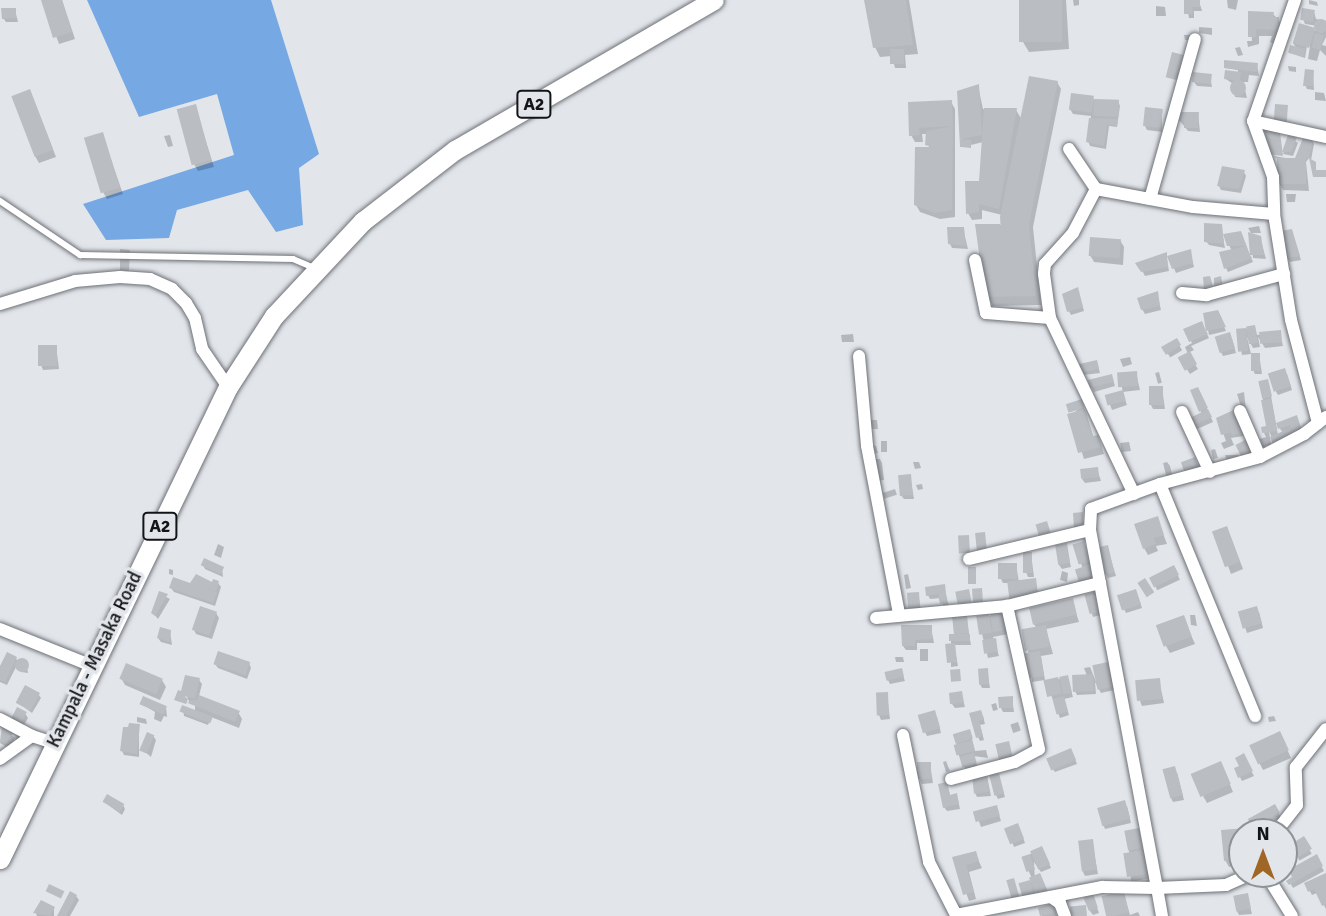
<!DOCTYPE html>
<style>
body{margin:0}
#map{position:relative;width:1326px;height:916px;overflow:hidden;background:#e2e6eb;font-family:Signika,sans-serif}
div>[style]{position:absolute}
.forest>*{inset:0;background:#76a8e4}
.shadow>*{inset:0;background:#0003;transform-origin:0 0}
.building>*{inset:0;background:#babec3;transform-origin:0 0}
.round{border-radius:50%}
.roads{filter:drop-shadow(0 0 2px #6d7075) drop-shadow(0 0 2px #6d7075)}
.lane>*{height:6px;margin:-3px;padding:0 3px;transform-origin:3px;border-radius:3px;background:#fff}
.street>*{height:12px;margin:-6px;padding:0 6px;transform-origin:6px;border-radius:6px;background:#fff}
.primary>*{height:19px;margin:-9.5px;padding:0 9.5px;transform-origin:9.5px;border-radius:9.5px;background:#fff}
span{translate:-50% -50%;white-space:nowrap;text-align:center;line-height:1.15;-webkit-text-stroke:7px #e2e6eb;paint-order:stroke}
.shield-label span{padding:2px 5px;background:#e2e6eb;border:2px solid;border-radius:5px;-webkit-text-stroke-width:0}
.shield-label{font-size:18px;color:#131416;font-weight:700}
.street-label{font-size:19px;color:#131416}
.north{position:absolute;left:1228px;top:818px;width:70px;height:70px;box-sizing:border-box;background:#e2e6eb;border:2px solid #8f9296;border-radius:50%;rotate:0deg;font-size:19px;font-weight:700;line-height:28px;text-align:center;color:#131416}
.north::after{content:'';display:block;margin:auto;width:24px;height:32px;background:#a06626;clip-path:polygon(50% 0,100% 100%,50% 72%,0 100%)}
</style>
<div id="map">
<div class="forest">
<i style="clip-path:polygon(87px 0,271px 0,319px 154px,299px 168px,303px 225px,276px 232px,248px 190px,177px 210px,169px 238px,106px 240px,83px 204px,234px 155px,217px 94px,139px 117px)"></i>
</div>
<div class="shadow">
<i style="clip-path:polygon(43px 0,62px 0,75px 39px,59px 44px)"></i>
<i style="clip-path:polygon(866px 0,909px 0,918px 54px,905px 55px,906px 68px,895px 68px,892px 56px,880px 57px,875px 47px)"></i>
<i style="clip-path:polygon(1021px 0,1066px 0,1069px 49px,1029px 52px,1023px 42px)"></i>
<i style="clip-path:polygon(1073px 0,1079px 0,1079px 5px,1074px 6px)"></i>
<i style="clip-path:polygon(1227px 0,1238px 0,1236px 10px,1228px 8px)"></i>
<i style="clip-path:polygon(1309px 0,1317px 2px,1318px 6px,1309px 4px)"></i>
<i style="clip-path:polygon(1199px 1px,1202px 11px,1194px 11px,1194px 18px,1189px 18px,1186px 2px)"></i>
<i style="clip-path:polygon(1156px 6px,1165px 7px,1166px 16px,1156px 16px)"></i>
<i style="clip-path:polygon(15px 10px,18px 22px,6px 22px,3px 18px)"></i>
<i style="clip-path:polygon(1314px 12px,1316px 19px,1326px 21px,1326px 37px,1322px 45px,1326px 46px,1326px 56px,1320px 50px,1317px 61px,1308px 59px,1310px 46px,1307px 46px,1305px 58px,1290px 53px,1297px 49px,1293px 43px,1300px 25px,1317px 31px,1318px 26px,1305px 24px,1303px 19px)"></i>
<i style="clip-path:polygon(1250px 13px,1273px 14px,1278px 19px,1282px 26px,1274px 44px,1270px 42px,1272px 36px,1259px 36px,1259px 44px,1248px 47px,1247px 41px,1252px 41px)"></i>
<i style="clip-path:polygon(1199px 27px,1212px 28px,1212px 35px,1199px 33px)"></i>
<i style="clip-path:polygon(1184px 35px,1191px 35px,1191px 40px,1185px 40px)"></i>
<i style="clip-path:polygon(1240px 47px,1243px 55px,1238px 56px,1235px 48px)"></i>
<i style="clip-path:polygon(1257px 65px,1259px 76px,1249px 75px,1248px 82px,1243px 82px,1247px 98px,1235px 97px,1233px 84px,1226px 79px,1238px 74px,1238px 70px,1225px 68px)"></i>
<i style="clip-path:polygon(1288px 66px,1296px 67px,1296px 72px,1289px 71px)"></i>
<i style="clip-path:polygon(1313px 72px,1314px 90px,1307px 89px,1305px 85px)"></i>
<i style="clip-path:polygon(1210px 76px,1212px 87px,1197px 86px,1194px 82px)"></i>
<i style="clip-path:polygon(1057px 82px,1061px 89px,1033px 227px,1041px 305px,993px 306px,987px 296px,977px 226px,1003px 225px,1002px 215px,982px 210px,982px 219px,972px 220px,968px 213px,981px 183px,983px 142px,971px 145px,971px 148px,962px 147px,958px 92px,978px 86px,983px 109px,1016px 110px,1022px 120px)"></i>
<i style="clip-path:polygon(1315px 92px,1324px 93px,1326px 101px,1315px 100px)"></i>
<i style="clip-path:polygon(33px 98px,56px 157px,39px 163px,35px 156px)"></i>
<i style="clip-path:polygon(1093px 98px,1094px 100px,1118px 101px,1120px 106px,1117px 127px,1109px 126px,1106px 149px,1090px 146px,1088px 141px,1091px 116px,1073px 114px,1070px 109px)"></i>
<i style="clip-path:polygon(951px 102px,955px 109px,955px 217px,940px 219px,920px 212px,916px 205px,929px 149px,928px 134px,922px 134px,923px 142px,915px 142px,911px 135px,910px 103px)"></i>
<i style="clip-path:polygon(195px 106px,214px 167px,198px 171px,194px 164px)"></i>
<i style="clip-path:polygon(1287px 107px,1287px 126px,1277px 125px)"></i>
<i style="clip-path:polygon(1162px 111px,1162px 132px,1147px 130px,1145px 126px)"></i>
<i style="clip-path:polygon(1198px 114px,1200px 132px,1188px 131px,1180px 121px)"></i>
<i style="clip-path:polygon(102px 134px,123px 194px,107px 199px,103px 192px)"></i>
<i style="clip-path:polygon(170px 135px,173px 146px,168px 147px,164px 136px)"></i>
<i style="clip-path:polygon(1289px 137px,1298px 143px,1293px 156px,1283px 154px)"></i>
<i style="clip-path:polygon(1312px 140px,1314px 144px,1311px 160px,1309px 158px,1306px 162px,1309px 191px,1283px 190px,1279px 183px,1278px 159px,1273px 156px,1299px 160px)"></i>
<i style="clip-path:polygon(1244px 172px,1246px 176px,1241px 193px,1221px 190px,1219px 186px)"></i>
<i style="clip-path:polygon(1286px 194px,1296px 194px,1295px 202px,1287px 202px)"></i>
<i style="clip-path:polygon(1221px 226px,1225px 248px,1209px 245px,1206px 241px)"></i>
<i style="clip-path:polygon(1259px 226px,1261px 233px,1251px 233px,1248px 228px)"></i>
<i style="clip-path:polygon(963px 229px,968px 249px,952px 248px,950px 244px)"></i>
<i style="clip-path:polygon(1250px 235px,1260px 237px,1266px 259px,1253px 258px)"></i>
<i style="clip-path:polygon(1293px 236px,1301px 260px,1290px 262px,1287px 258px)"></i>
<i style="clip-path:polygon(1242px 237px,1253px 262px,1228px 272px,1226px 268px,1232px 251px,1229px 245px)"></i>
<i style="clip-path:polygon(1120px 240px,1124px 247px,1123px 265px,1094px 262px,1090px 255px)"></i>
<i style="clip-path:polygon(1190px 251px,1194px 267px,1176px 273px,1169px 257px)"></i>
<i style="clip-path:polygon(1166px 254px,1169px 271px,1145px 276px,1138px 263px)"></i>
<i style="clip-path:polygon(1157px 293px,1161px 310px,1145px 314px,1142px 309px)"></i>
<i style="clip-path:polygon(1079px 294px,1084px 311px,1071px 315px,1069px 311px)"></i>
<i style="clip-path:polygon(1205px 314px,1219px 316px,1226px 331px,1209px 335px)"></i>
<i style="clip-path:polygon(1255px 327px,1257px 335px,1280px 332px,1283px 346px,1265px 348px,1258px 337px,1260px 347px,1253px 348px,1247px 337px,1251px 354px,1242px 355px,1238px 331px)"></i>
<i style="clip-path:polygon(1204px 328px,1209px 338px,1191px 346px,1194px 350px,1188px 353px,1198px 369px,1190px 374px,1180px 359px,1188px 354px,1185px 347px,1192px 343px,1185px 330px)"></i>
<i style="clip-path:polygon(853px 334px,854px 342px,842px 342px,841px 335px)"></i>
<i style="clip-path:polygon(1232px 339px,1236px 353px,1223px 356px,1221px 352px)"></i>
<i style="left:1176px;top:340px;width:12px;height:14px;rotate:59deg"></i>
<i style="clip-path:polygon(56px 346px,59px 369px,43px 370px,41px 365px)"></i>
<i style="clip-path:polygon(1259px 354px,1262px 374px,1255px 374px,1253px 370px)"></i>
<i style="clip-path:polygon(1130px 357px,1132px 364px,1123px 367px,1120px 359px)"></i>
<i style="clip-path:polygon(1097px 362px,1100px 373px,1083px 375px,1081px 371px)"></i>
<i style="left:1159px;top:372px;width:11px;height:4px;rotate:75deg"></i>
<i style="clip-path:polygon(1136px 373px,1140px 390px,1122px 392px,1127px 405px,1112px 410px,1107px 397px,1123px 392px,1119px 375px)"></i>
<i style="clip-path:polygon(1287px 374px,1292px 390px,1278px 395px,1275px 390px)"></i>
<i style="clip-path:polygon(1113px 380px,1115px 386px,1094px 392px,1091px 387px)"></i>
<i style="clip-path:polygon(1260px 383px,1269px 385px,1278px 435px,1283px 433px,1277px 424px,1296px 417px,1304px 436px,1275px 445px,1269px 431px,1271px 445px,1262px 447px,1260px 439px,1266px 437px,1264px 433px,1268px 427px)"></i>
<i style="clip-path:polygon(1162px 388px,1165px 409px,1153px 409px,1151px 405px)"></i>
<i style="clip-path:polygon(1192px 391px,1200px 393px,1213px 422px,1195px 430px,1190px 420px,1202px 414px)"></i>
<i style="clip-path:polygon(1244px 392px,1246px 410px,1242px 410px,1237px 394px)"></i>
<i style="clip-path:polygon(1083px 405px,1094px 438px,1098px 437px,1104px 454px,1084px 459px,1070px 416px)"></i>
<i style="clip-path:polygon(1238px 415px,1244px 436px,1231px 438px,1234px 445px,1224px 449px,1221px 443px,1226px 441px,1218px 419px)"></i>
<i style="clip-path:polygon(870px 420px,877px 420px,878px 429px,871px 429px)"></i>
<i style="left:881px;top:441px;width:6px;height:11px"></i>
<i style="clip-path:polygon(1129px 442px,1131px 451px,1122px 452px,1120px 443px)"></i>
<i style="clip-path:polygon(870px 446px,876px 446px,878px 453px,871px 454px)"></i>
<i style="clip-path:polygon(1215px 449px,1218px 458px,1213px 459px,1211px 450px)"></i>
<i style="clip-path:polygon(1225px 455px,1238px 455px,1240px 460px,1227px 462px)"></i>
<i style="clip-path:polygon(873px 459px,880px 459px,882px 463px,884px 480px,877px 481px)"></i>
<i style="clip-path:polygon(913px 462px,919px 462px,921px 468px,915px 469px)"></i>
<i style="clip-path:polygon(1167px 462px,1170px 466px,1174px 482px,1167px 479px,1163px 463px)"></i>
<i style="clip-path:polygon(1097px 469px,1101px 481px,1085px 483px,1082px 479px)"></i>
<i style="clip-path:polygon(910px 476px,914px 499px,904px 499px,901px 495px)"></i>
<i style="clip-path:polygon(922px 484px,923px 489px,918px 490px,916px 485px)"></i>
<i style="left:895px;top:489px;width:6px;height:13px;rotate:72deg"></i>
<i style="clip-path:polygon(1157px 518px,1167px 544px,1156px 546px,1158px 551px,1148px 555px,1144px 548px)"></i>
<i style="clip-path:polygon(1215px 532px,1230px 535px,1243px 569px,1231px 574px)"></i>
<i style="clip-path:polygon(218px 544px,224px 547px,221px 558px,214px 555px)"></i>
<i style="clip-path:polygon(1066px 545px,1071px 567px,1062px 569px,1059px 565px)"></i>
<i style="clip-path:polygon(1074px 545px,1085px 547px,1092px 567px,1083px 569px)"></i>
<i style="clip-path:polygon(1107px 547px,1116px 576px,1108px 578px,1106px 574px)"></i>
<i style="clip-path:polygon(1031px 554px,1034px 577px,1028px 577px,1026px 572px)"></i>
<i style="clip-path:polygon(203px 565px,222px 568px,223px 577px,205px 569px)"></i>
<i style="clip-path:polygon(1016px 565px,1019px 582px,1035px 580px,1039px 599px,1009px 583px,1003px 583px,1001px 579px)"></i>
<i style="left:1174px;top:567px;width:14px;height:25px;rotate:65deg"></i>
<i style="clip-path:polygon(169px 569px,173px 570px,173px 575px,169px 574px)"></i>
<i style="clip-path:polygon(1062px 571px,1068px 573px,1067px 582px,1060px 580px)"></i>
<i style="clip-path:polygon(908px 574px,911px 588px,906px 589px,904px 575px)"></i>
<i style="clip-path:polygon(197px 576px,213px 584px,218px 583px,221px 587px,215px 606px,174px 592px,171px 588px,191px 585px)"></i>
<i style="clip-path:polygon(944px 586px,949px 607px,944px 608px,941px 598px,930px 599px,928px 595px)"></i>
<i style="clip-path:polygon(160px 594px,170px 599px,158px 619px,153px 613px)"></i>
<i style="clip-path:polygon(918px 594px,921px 610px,912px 611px,909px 607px)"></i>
<i style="clip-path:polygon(1086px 595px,1104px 614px,1093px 617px)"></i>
<i style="clip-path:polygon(1072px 600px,1079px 622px,1046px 629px,1053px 654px,1041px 656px,1045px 680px,1032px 682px,1028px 651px,1037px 629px,1034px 624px)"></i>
<i style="clip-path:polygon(1140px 602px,1142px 608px,1126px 613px,1124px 609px)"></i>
<i style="clip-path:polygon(1259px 612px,1263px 628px,1247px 633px,1240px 613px)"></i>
<i style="clip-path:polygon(216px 613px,219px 618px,212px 639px,196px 634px,194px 630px)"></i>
<i style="clip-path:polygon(1003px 614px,1008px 634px,993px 637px,999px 656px,988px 658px,978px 618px)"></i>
<i style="clip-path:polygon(1190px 615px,1195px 615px,1197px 626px,1191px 625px)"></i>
<i style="clip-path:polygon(966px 617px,971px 645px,954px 645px,958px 666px,951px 667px,951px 641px,957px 636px,954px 618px)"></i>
<i style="clip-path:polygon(1183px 617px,1195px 644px,1170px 653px,1166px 646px)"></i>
<i style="clip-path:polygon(931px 627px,934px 643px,917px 643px,917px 650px,906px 650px,903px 646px)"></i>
<i style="clip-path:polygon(170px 632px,172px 645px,161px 642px,158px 638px)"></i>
<i style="left:920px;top:649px;width:8px;height:12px"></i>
<i style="clip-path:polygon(895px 657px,903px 657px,904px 662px,896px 662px)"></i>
<i style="clip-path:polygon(16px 658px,19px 664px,20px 661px,26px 661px,28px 673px,21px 672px,17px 665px,7px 685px,0 682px,0 670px)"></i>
<i style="clip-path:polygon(249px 663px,251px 668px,247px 679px,218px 668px,215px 664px)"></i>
<i style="clip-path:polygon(1107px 664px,1114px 690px,1101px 693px,1095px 682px,1096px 694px,1077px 695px,1075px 691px,1087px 676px,1084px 668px,1090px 667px,1097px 684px)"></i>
<i style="clip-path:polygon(901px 670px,905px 681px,890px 684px,888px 680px)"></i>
<i style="clip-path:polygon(987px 670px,990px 688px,982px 688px,980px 684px)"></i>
<i style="clip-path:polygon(187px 677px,199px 680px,202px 684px,199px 696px,238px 712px,242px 719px,239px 728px,211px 717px,208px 725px,184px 716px,183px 707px,195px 712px,195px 705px,190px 704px,186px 694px,184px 699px,188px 703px,176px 699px,179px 692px,186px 694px,183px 690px)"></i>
<i style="clip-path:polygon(1067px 677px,1073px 697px,1064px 699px,1069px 715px,1060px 718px,1046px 682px)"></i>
<i style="clip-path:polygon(121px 678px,162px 680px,166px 687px,160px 700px,125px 685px)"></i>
<i style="clip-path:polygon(1159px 680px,1164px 703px,1142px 706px,1140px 701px)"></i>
<i style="clip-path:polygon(961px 693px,965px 707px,955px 708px,952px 704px)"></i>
<i style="clip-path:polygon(38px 694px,41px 698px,32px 713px,17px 702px)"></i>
<i style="clip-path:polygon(887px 694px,890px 719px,881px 720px,879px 715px)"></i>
<i style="clip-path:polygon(1012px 698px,1014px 712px,1003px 712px,1001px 708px)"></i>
<i style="left:996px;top:703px;width:7px;height:5px;rotate:74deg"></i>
<i style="clip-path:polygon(142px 704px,166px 707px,167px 717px,164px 716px,161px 722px,154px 719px,155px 712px)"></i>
<i style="clip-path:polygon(25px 713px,28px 718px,21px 730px,11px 721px)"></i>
<i style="clip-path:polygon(971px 715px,983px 716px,985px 724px,980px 725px,984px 740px,980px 741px,978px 737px)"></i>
<i style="clip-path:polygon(1274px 716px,1276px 721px,1269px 722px,1268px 717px)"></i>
<i style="clip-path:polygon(137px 717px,146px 719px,147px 724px,137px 722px)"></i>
<i style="clip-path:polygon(937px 717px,941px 733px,927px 736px,925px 732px)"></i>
<i style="left:1018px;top:722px;width:9px;height:8px;rotate:72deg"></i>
<i style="clip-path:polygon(139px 726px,139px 757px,124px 755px,122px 751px)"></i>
<i style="clip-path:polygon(3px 729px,15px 738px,9px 748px,0 743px)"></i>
<i style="clip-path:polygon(970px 731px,975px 751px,986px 750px,988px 758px,973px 756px,978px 768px,967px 772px,959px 756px,955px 735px)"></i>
<i style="clip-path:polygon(153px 736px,156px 740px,151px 757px,144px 751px)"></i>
<i style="clip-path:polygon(1283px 740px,1291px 758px,1263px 770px,1251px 747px)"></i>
<i style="clip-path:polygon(1073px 754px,1077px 764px,1055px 772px,1052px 768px)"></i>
<i style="clip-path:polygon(1243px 756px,1254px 776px,1242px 781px,1236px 769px,1242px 766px)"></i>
<i style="clip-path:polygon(946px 761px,950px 771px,946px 772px,943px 762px)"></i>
<i style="clip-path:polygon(930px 764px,933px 783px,922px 784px,920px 780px)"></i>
<i style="clip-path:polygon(1224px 770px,1233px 792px,1207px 803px,1203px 796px)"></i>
<i style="clip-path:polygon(997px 771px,1005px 797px,998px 799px,996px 795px)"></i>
<i style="clip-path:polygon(1177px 772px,1184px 800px,1173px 802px,1171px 798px)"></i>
<i style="clip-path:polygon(987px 776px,991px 796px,977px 797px,975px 793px)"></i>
<i style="clip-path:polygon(946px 784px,951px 797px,958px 800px,960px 809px,947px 811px,944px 807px)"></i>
<i style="clip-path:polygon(104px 802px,123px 805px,125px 809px,122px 815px)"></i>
<i style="clip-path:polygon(1127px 806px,1131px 823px,1105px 829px,1103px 824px)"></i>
<i style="left:1275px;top:806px;width:13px;height:29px;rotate:63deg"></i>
<i style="clip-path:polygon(998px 811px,1001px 821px,981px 827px,976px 813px)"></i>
<i style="clip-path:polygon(1007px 829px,1020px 830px,1025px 843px,1014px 847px)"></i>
<i style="clip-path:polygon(1138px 830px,1150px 878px,1131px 882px,1129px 850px)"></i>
<i style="clip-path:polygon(1223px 832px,1246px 832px,1242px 832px,1242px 851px,1238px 852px,1240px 866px,1229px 867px,1225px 860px)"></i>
<i style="left:1303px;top:838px;width:18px;height:14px;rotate:61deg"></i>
<i style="clip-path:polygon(1092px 841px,1098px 874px,1085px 876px,1083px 872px)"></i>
<i style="clip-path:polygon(1042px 848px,1051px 868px,1041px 872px,1034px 862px,1036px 901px,1021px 885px,1033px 881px,1023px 858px)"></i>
<i style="clip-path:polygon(975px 853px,982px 868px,969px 872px,976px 899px,969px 901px,954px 859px)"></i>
<i style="clip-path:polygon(1316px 857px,1324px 871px,1293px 888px,1289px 881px)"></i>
<i style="clip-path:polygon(1284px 866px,1288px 872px,1275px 880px,1271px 874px,1284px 874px)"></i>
<i style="clip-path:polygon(1326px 877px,1326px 909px,1317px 893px,1312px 895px,1306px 884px)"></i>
<i style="clip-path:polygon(1247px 895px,1252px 914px,1239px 915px,1237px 911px)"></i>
<i style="clip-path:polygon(76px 896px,79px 900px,70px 916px,59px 916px)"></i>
<i style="clip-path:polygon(1105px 898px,1125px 898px,1130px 915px,1138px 912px,1140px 916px,1110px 916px)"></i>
<i style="clip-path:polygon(1094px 900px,1099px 913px,1093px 915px,1090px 911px)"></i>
<i style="clip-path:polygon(54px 909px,54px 916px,37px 916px,36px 913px)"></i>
<i style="clip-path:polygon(1040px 909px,1055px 909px,1057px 916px,1042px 916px)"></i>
</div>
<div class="building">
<i style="clip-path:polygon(41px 0,62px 0,72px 32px,53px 38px)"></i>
<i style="clip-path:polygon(864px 0,906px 0,913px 45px,873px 48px)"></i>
<i style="left:1019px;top:0;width:43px;height:42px"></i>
<i style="clip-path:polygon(1184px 0,1200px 0,1200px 7px,1192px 7px,1193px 14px,1184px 14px)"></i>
<i style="clip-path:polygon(1px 8px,16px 8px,16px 18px,2px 19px)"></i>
<i style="left:1302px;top:8px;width:13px;height:12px;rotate:9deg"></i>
<i style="clip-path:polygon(1248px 11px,1274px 12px,1273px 17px,1279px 17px,1279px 30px,1256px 29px,1256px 37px,1248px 37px)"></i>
<i class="round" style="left:1314px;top:19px;width:14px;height:14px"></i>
<i style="left:1299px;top:23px;width:17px;height:21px;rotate:17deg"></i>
<i style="left:1315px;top:33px;width:9px;height:15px;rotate:13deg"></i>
<i style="left:1290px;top:45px;width:16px;height:8px;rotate:14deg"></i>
<i style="left:890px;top:49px;width:14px;height:15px"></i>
<i style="left:1172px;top:52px;width:12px;height:26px;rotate:14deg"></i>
<i style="clip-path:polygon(1224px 60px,1258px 63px,1257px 72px,1224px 68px)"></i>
<i style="clip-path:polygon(1305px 69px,1314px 70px,1313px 86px,1303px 86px)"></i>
<i style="left:1225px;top:70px;width:16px;height:9px;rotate:7deg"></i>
<i style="left:1193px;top:72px;width:19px;height:10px;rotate:6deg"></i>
<i style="clip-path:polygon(1029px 76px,1058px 81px,1029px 224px,1036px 296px,985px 297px,975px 224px,1000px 224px,1001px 232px,1000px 217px)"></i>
<i class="round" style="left:1230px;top:80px;width:16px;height:16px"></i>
<i style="clip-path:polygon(979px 84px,982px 135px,960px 139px,971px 140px,971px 147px,960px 147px,957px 91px)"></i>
<i style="left:30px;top:89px;width:65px;height:20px;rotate:69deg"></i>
<i style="left:1071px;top:93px;width:23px;height:17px;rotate:7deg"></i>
<i style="left:1094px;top:99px;width:25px;height:17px;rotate:2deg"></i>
<i style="clip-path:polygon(952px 100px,953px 126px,952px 210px,935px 213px,914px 205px,915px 147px,933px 147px,925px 145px,926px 131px,953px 126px,919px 128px,920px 135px,909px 136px,908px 102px)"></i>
<i style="left:196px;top:104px;width:58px;height:20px;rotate:75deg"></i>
<i style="left:1275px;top:104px;width:13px;height:17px;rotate:4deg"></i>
<i style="left:1145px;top:107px;width:18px;height:19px;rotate:6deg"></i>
<i style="clip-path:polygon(984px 108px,1017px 108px,999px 209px,979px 204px,979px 212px,966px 214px,965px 181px,979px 181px)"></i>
<i style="clip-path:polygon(1179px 112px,1199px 112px,1198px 128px,1184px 128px,1184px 121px,1178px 121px)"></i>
<i style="clip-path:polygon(1089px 118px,1118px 119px,1117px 126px,1107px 125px,1104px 146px,1086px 142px)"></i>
<i style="clip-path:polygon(1264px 128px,1280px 132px,1283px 156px,1269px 154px)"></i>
<i style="left:103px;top:132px;width:58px;height:20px;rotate:73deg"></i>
<i style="clip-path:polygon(1288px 135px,1297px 137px,1291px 152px,1282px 152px)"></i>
<i style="clip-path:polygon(1303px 138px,1313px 138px,1309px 158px,1316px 162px,1316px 170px,1326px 170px,1326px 177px,1313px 177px,1309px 158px,1306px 158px,1306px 184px,1277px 184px,1277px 158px,1295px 158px)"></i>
<i style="clip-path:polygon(1222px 166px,1245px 170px,1239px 189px,1217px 186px)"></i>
<i style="clip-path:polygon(1204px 223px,1222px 224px,1224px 244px,1204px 242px)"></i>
<i style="clip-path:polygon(947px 227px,964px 227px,966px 246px,948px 244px)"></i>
<i style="clip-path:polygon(1292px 229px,1300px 256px,1285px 258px,1281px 231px)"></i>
<i style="clip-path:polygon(1241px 231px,1250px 255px,1248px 232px,1261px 236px,1264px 255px,1250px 255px,1252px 258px,1224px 269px,1219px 252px,1246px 246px,1227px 246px,1223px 234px)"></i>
<i style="left:1090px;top:237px;width:31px;height:19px;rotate:4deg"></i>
<i style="clip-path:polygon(120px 249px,130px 250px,129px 271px,120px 270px)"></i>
<i style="clip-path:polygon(1191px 249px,1193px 263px,1172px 269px,1167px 256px,1168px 267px,1141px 272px,1135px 263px,1167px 252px,1167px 256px)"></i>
<i style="clip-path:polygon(1210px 276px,1214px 290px,1214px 278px,1221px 276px,1223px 287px,1214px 290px,1204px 290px,1203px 277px)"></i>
<i style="clip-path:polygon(1078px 287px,1083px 307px,1067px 312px,1062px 294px)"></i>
<i style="clip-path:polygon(1158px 291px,1160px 306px,1141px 310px,1137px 298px)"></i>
<i style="clip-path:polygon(1218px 310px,1226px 327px,1206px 331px,1208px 334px,1189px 342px,1183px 329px,1202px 321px,1206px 331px,1203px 313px)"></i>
<i style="left:1255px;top:325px;width:18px;height:9px;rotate:81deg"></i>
<i style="left:1246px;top:328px;width:23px;height:10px;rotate:85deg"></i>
<i style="left:1281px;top:330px;width:12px;height:22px;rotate:85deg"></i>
<i style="left:1230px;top:332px;width:17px;height:16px;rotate:73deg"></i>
<i style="clip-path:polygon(1177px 338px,1181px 345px,1166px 355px,1161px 347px)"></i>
<i style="left:38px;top:345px;width:19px;height:21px"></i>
<i style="left:1190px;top:351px;width:15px;height:14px;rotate:62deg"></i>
<i style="left:1251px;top:353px;width:9px;height:18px"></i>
<i style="left:1097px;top:360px;width:9px;height:19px;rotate:77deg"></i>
<i style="left:1285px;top:368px;width:19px;height:18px;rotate:72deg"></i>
<i style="left:1137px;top:371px;width:15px;height:20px;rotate:86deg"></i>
<i style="left:1112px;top:374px;width:8px;height:25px;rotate:76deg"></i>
<i style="left:1268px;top:379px;width:18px;height:10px;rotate:77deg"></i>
<i style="left:1149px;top:386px;width:14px;height:19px"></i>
<i style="clip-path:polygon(1198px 387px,1208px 408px,1199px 412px,1190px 390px)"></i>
<i style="left:1123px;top:390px;width:11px;height:19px;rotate:75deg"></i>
<i style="left:1082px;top:399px;width:9px;height:17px;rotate:72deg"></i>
<i style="clip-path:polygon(1271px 399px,1277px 431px,1262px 433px,1261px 427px,1266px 426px,1261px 400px)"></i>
<i style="clip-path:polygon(1085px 409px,1093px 436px,1098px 435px,1102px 447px,1078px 453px,1067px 414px)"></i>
<i style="clip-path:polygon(1208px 409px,1212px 417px,1191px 426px,1188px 419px)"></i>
<i style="clip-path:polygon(1236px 409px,1243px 432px,1232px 435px,1228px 424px,1230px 433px,1221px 435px,1216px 418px)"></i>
<i style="clip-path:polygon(1297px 415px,1302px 431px,1293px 434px,1290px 425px,1278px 429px,1276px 423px)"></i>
<i style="left:1290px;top:428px;width:10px;height:22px;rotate:66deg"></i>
<i style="left:1247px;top:439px;width:16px;height:13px;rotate:63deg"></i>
<i style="left:1195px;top:457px;width:15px;height:15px;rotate:70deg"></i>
<i style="left:1098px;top:467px;width:10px;height:18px;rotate:84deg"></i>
<i style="left:911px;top:474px;width:21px;height:13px;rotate:85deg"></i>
<i style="clip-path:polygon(1083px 512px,1083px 529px,1074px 529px,1073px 513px)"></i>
<i style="clip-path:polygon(1158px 516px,1164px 535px,1154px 538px,1156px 544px,1143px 549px,1134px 524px)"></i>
<i style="left:1047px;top:521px;width:14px;height:12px;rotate:73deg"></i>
<i style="left:1227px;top:526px;width:38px;height:16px;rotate:70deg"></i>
<i style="left:985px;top:532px;width:20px;height:10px;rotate:84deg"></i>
<i style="left:969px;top:535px;width:18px;height:11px;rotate:87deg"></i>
<i style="left:1084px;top:541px;width:21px;height:12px;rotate:73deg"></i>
<i style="left:1067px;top:543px;width:20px;height:12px;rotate:81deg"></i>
<i style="left:1108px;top:545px;width:28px;height:11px;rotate:77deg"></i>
<i style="left:1023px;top:552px;width:9px;height:21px"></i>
<i style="left:204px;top:558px;width:22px;height:8px;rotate:24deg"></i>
<i style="left:1017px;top:563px;width:16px;height:19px;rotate:90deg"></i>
<i style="left:1092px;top:564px;width:16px;height:18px;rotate:72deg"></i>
<i style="left:1174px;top:565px;width:11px;height:28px;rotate:63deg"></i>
<i style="left:976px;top:567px;width:17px;height:8px;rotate:90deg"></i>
<i style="clip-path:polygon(196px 574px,212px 582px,213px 579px,219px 581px,216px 591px,197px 585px,217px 592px,213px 603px,169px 588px,173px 577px,190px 583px)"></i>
<i style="left:1036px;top:578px;width:17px;height:29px;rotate:83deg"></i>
<i style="left:1145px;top:578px;width:17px;height:9px;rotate:57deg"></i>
<i style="clip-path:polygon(945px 584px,947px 603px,940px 604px,938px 594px,926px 596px,925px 587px)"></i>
<i style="left:982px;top:588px;width:15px;height:10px;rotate:86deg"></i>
<i style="left:969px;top:589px;width:16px;height:14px;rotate:79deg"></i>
<i style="left:1136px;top:589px;width:16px;height:20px;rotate:72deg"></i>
<i style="clip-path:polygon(159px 591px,168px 594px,155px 616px,151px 613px)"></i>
<i style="left:1098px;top:591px;width:20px;height:14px;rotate:75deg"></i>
<i style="left:919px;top:592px;width:15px;height:12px;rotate:86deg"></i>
<i style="left:1073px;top:598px;width:17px;height:45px;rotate:77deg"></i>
<i style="left:200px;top:606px;width:18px;height:25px;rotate:19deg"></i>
<i style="left:1257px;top:606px;width:18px;height:20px;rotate:74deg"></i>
<i style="left:1004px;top:612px;width:18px;height:14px;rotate:81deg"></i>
<i style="left:989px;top:614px;width:19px;height:13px;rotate:81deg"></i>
<i style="left:967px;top:615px;width:18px;height:15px;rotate:84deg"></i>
<i style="left:1184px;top:615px;width:23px;height:30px;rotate:70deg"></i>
<i style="clip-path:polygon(901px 625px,932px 625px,932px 639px,915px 640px,915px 646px,902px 646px)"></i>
<i style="left:1046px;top:625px;width:22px;height:25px;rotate:80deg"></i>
<i style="clip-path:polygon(160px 627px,171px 630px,170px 642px,157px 638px)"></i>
<i style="left:970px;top:634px;width:7px;height:21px;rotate:90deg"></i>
<i style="left:996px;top:638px;width:14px;height:14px;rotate:82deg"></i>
<i style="left:955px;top:643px;width:19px;height:10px;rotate:84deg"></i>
<i style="left:218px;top:651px;width:34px;height:14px;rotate:19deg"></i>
<i style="left:1040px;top:651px;width:25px;height:16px;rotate:81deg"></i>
<i style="clip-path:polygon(7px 652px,17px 657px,5px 682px,0 680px,0 666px)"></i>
<i class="round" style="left:15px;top:658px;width:14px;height:14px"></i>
<i style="left:1108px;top:662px;width:25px;height:16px;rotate:78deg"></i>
<i style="left:126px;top:663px;width:40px;height:17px;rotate:23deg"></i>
<i style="left:902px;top:668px;width:9px;height:18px;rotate:77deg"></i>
<i style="left:988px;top:668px;width:16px;height:10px;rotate:86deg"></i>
<i style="left:960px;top:669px;width:12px;height:10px;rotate:85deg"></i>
<i style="left:1093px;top:674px;width:17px;height:21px;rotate:87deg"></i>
<i style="clip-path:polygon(185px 675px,200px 678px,195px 699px,184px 696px,188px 699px,186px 704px,174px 700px,178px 690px,181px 691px)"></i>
<i style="left:1068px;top:675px;width:18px;height:9px;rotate:77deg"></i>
<i style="left:1058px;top:677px;width:17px;height:15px;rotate:77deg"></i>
<i style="left:1160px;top:678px;width:21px;height:25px;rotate:85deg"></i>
<i style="left:25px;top:685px;width:17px;height:20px;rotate:28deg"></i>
<i style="clip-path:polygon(962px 691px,964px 703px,950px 704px,949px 693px)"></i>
<i style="left:888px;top:692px;width:23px;height:12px;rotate:88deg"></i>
<i style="clip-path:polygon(199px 695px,240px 711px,235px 722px,188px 703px,190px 700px,197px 700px)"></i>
<i style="left:143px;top:696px;width:26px;height:9px;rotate:23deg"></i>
<i style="clip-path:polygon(1013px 696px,1013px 708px,999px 708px,998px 697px)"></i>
<i style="left:1064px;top:696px;width:16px;height:12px;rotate:75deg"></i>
<i style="left:182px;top:705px;width:33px;height:7px;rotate:21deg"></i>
<i style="left:17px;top:707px;width:11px;height:16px;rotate:27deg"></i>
<i style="left:935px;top:710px;width:19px;height:18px;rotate:74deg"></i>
<i style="clip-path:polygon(981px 710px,984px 719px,979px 721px,983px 736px,976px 738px,969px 713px)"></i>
<i style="clip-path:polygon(129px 723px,140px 724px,137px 754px,120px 751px,123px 727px,128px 727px)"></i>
<i style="clip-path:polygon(2px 727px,13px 733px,6px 745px,0 741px)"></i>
<i style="left:970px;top:729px;width:10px;height:18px;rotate:73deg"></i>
<i style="left:1280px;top:731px;width:21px;height:34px;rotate:65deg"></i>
<i style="left:147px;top:732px;width:8px;height:20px;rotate:23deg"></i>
<i style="left:972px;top:740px;width:11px;height:19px;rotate:75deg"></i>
<i style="left:1009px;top:741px;width:18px;height:14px;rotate:77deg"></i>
<i style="left:1071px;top:748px;width:13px;height:27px;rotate:67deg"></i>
<i style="left:974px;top:753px;width:11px;height:15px;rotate:75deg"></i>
<i style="clip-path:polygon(1244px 753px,1253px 771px,1238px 778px,1234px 768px,1239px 766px,1235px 758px)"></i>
<i style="left:1221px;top:761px;width:25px;height:33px;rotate:67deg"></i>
<i style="left:931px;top:762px;width:17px;height:14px;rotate:90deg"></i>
<i style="left:1175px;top:766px;width:30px;height:13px;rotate:75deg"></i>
<i style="left:998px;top:769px;width:25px;height:10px;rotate:76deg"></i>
<i style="left:987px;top:774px;width:18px;height:15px;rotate:84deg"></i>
<i style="clip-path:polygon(947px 782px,950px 795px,957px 793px,959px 804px,943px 808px,938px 784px)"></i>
<i style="left:107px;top:794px;width:20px;height:9px;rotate:30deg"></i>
<i style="left:1125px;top:800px;width:19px;height:29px;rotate:74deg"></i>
<i style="left:1275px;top:804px;width:10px;height:31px;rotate:61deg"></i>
<i style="left:997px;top:805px;width:11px;height:25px;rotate:75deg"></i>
<i style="left:1018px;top:823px;width:17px;height:15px;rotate:69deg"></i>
<i style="left:1139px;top:828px;width:20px;height:15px;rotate:79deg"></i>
<i style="clip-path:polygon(1246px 828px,1246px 832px,1242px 832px,1242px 844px,1235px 845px,1237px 859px,1224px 861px,1221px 830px)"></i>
<i style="left:1304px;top:836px;width:15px;height:18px;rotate:58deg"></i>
<i style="left:1093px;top:839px;width:31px;height:15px;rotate:83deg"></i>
<i style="left:1042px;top:846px;width:20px;height:13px;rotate:66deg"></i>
<i style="left:1144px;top:850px;width:24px;height:21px;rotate:81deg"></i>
<i style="clip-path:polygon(976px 851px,979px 861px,966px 865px,974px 892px,963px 895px,952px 857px)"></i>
<i style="left:1030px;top:854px;width:16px;height:9px;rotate:72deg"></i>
<i style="clip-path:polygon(1317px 854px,1323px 866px,1289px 885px,1286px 881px,1292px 877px,1288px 870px)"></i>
<i style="left:1040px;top:873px;width:21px;height:12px;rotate:67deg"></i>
<i style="clip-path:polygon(1326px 873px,1326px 904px,1322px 906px,1314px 889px,1308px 892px,1304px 883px)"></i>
<i style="left:1014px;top:878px;width:19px;height:8px;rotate:74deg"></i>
<i style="left:1030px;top:880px;width:18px;height:12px;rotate:74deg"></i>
<i style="left:49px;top:884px;width:17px;height:8px;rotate:25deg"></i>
<i style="clip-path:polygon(70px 891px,77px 895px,66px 916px,57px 916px)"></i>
<i style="left:1124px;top:891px;width:22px;height:23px;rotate:77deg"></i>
<i style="clip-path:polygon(1093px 893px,1098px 908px,1089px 911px,1083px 897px)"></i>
<i style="left:1248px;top:893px;width:16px;height:15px;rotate:79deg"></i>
<i style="clip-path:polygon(41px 900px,55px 907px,50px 916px,33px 913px)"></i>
<i style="clip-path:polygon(1053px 903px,1056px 913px,1040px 916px,1038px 908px)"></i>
<i style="left:1086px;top:905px;width:11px;height:16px;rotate:85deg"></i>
</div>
<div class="roads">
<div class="lane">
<i style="left:0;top:201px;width:97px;rotate:34deg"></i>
<i style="left:80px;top:255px;width:213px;rotate:1.1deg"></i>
<i style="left:293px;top:259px;width:23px;rotate:23deg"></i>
</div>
<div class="street">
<i style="left:1295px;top:0;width:128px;rotate:109.1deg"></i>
<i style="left:1253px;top:121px;width:59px;rotate:70.3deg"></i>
<i style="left:1273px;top:177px;width:37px;rotate:88deg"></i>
<i style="left:1274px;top:214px;width:107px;rotate:80.9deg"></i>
<i style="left:1291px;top:320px;width:106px;rotate:75.3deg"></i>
<i style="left:1318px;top:423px;width:10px;rotate:-37deg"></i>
<i style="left:1253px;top:121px;width:75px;rotate:12.4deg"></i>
<i style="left:1069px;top:149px;width:48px;rotate:56deg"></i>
<i style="left:1096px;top:189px;width:99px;rotate:10.5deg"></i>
<i style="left:1193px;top:207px;width:81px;rotate:4.9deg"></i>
<i style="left:1096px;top:189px;width:50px;rotate:117.6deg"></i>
<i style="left:1073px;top:233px;width:42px;rotate:132.1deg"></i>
<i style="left:1045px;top:264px;width:10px;rotate:96deg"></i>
<i style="left:1044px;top:274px;width:44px;rotate:82.2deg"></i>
<i style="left:1050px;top:318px;width:195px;rotate:64.5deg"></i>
<i style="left:1150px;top:199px;width:166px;rotate:-74.3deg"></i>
<i style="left:975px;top:260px;width:54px;rotate:78.3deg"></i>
<i style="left:986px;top:313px;width:64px;rotate:4.5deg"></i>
<i style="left:1182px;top:293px;width:25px;rotate:5deg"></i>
<i style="left:1207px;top:295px;width:80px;rotate:-15.3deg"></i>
<i style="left:0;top:304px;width:78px;rotate:-17deg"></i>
<i style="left:75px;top:281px;width:45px;rotate:-5.1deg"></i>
<i style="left:120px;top:277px;width:30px;rotate:4deg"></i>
<i style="left:150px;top:279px;width:24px;rotate:24deg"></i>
<i style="left:172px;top:289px;width:20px;rotate:45deg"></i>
<i style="left:186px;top:303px;width:17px;rotate:59deg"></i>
<i style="left:195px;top:318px;width:32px;rotate:77deg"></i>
<i style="left:202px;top:349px;width:46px;rotate:55.6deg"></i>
<i style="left:859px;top:356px;width:90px;rotate:84.9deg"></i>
<i style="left:867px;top:446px;width:171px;rotate:79.2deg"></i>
<i style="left:1240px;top:411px;width:50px;rotate:66.5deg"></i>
<i style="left:1182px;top:412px;width:66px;rotate:65deg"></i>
<i style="left:1160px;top:484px;width:251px;rotate:67.7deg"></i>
<i style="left:969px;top:559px;width:124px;rotate:-13.5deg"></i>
<i style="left:876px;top:618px;width:132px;rotate:-5.2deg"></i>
<i style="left:1007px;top:606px;width:96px;rotate:-13.9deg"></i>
<i style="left:0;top:629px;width:99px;rotate:21.9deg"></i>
<i style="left:0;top:719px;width:36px;rotate:28deg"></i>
<i style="left:903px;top:735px;width:130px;rotate:78.4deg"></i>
<i style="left:929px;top:862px;width:59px;rotate:63deg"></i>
<i style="left:956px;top:915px;width:149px;rotate:-10.9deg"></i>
<i style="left:1102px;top:887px;width:55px;rotate:1deg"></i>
<i style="left:1157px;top:888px;width:364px;rotate:-100.6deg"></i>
<i style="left:1090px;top:530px;width:21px;rotate:-87deg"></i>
<i style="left:1091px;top:509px;width:73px;rotate:-19.9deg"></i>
<i style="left:1160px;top:484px;width:104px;rotate:-15.1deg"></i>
<i style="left:1260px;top:457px;width:50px;rotate:-27.6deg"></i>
<i style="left:1304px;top:434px;width:18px;rotate:-38deg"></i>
<i style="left:0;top:759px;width:39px;rotate:-36deg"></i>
<i style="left:32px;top:736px;width:23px;rotate:18deg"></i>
<i style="left:951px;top:779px;width:66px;rotate:-14.9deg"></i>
<i style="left:1015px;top:762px;width:27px;rotate:-28deg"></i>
<i style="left:1039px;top:749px;width:147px;rotate:-102.6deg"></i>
<i style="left:1276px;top:832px;width:34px;rotate:-52deg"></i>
<i style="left:1297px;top:805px;width:38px;rotate:-92deg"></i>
<i style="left:1296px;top:767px;width:48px;rotate:-51.7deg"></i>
<i style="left:1266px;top:874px;width:49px;rotate:58.2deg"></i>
<i style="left:1051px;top:897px;width:11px;rotate:34deg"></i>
<i style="left:1060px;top:903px;width:14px;rotate:69deg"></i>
<i style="left:1162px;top:916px;width:28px;rotate:-100deg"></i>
<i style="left:1157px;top:888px;width:69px;rotate:-2.5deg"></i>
<i style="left:1226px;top:885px;width:27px;rotate:-24deg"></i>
</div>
<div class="primary">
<i style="left:0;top:859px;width:524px;rotate:-64.22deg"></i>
<i style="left:228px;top:387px;width:85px;rotate:-57.1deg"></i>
<i style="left:274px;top:316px;width:130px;rotate:-46.9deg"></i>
<i style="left:363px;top:221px;width:116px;rotate:-37.7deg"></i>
<i style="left:455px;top:150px;width:299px;rotate:-30.1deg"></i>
</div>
</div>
<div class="shield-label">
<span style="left:534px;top:104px">A2</span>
<span style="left:160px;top:526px">A2</span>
</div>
<div class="street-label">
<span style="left:95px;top:660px;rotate:-64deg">Kampala - Masaka Road</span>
</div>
<div class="north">N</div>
</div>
